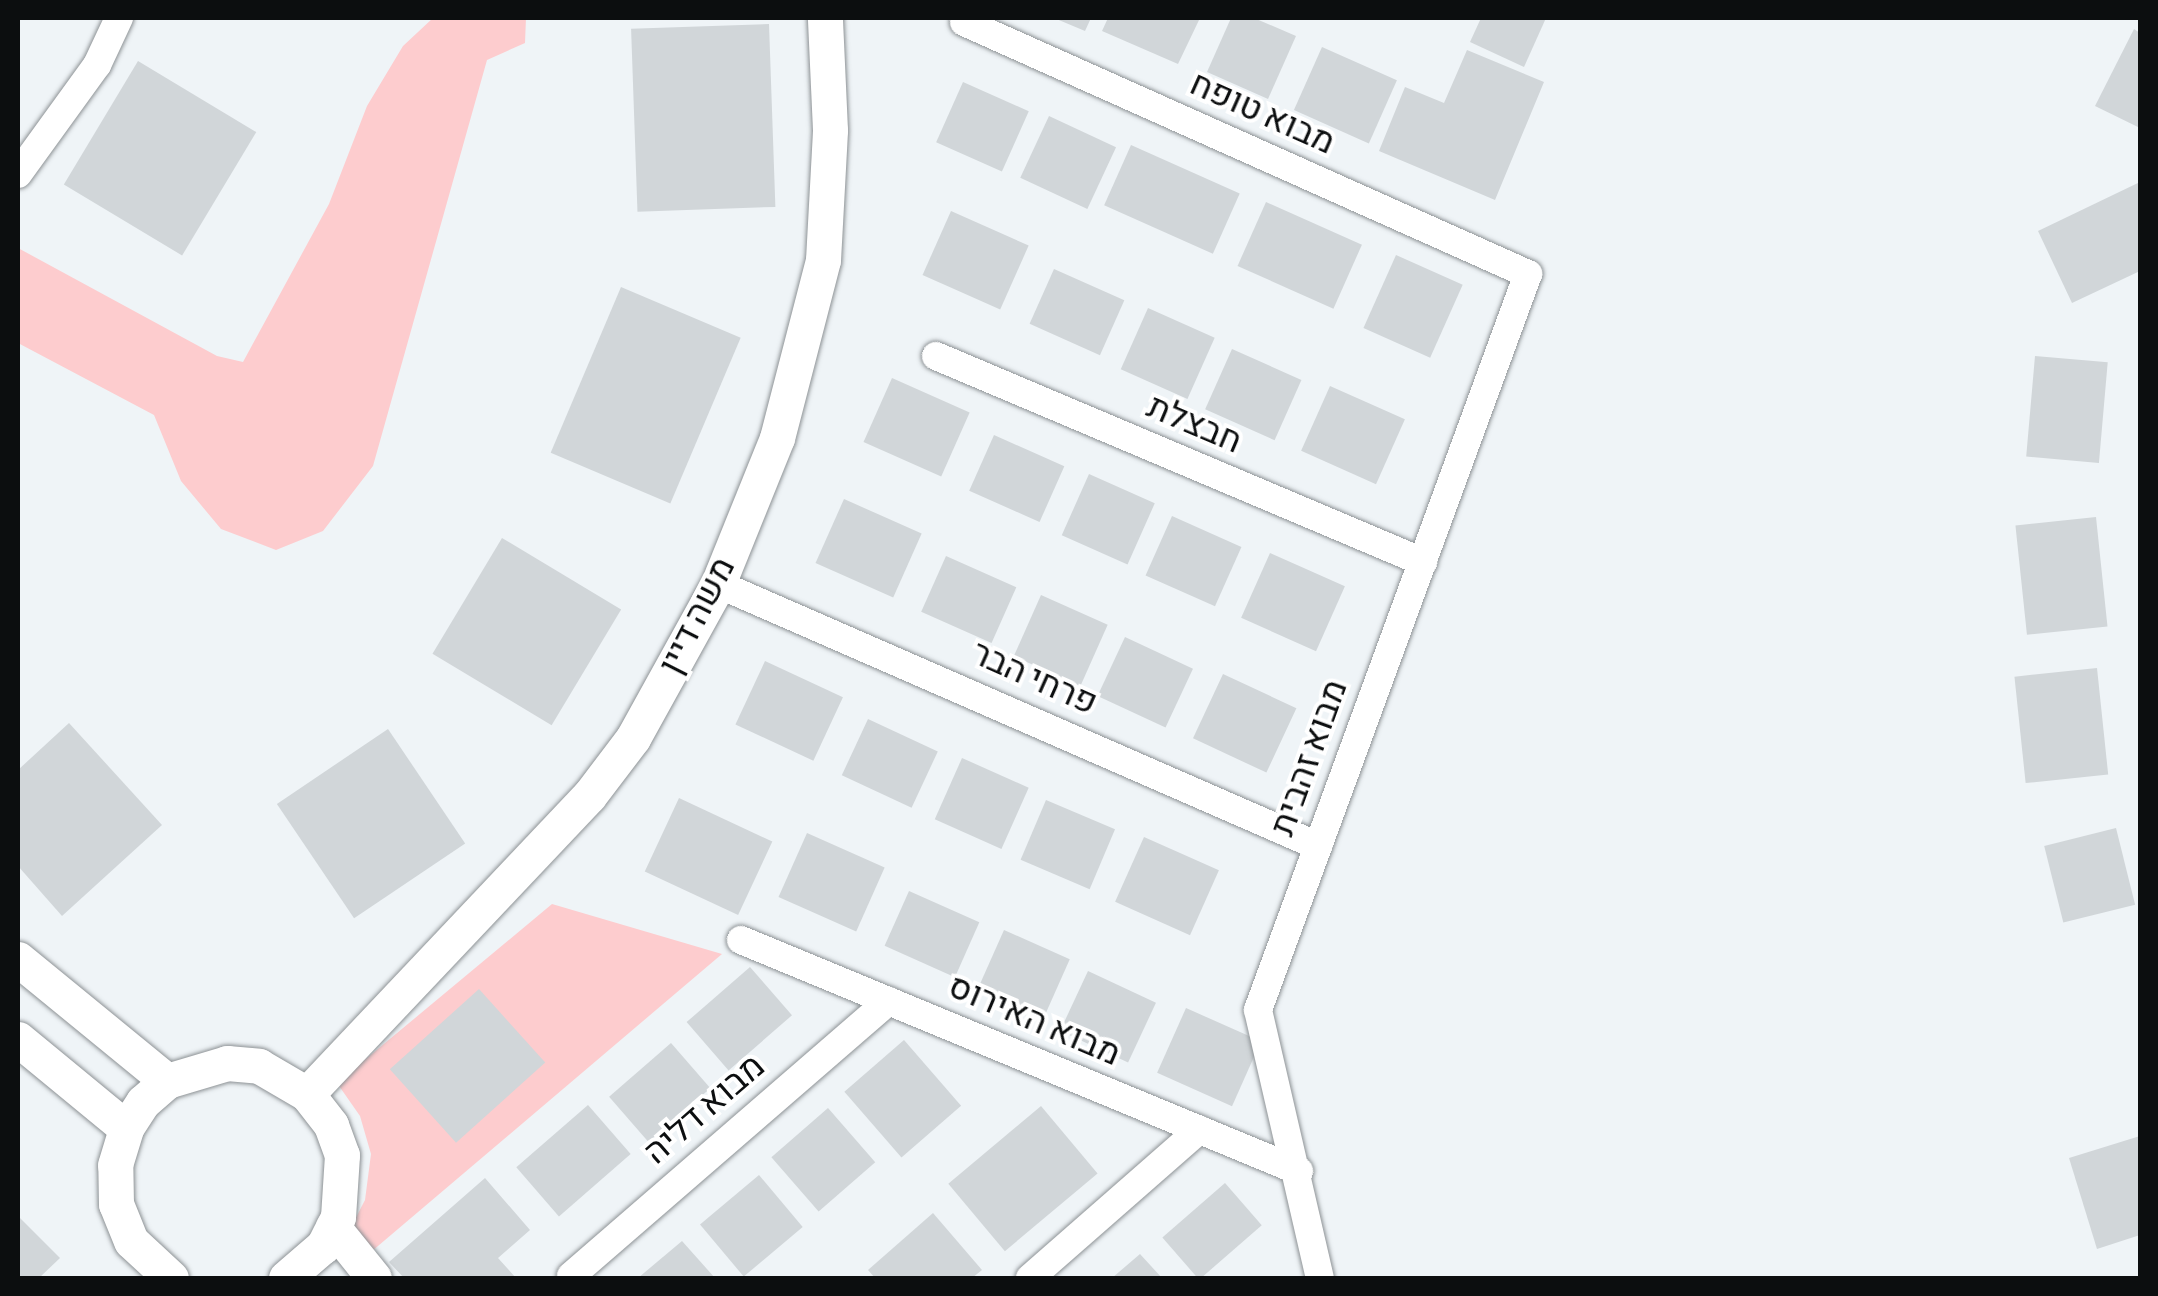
<!DOCTYPE html>
<meta charset="utf-8">
<style>
body{margin:0}
#map{position:relative;width:2158px;height:1296px;overflow:hidden;background:#eff4f7;font-family:"Alegreya Sans",Heebo,sans-serif}
div>[style]{position:absolute}
.green>*{inset:0;background:#fdccce}
.building>*{inset:0;background:#d1d6d9;transform-origin:0 0}
.roads{filter:drop-shadow(0 0 2px #8d9295) drop-shadow(0 0 2px #8d9295)}
.minor>*{height:28px;margin:-14px;padding:0 14px;transform-origin:14px;border-radius:14px;background:#fff}
.tertiary>*{height:35px;margin:-17.5px;padding:0 17.5px;transform-origin:17.5px;border-radius:17.5px;background:#fff}
span{translate:-50% -50%;white-space:nowrap;text-align:center;line-height:1.15;-webkit-text-stroke:8px #fff;paint-order:stroke}
.street-label{font-size:35px;color:#0c0e0f}
.frame{position:absolute;inset:0;border:20px solid #0c0e0f;pointer-events:none}
</style>
<div id="map">
<div class="green">
<i style="clip-path:polygon(433px 18px,526px 18px,525px 43px,487px 60px,373px 466px,323px 531px,276px 550px,221px 529px,181px 481px,154px 415px,18px 343px,18px 248px,217px 356px,243px 362px,329px 204px,367px 106px,403px 46px)"></i>
<i style="clip-path:polygon(552px 904px,722px 954px,365px 1257px,346px 1237px,365px 1200px,371px 1154px,360px 1116px,337px 1083px)"></i>
</div>
<div class="building">
<i style="clip-path:polygon(1054px 18px,1091px 18px,1085px 31px)"></i>
<i style="clip-path:polygon(1108px 18px,1200px 18px,1178px 64px,1102px 31px)"></i>
<i style="clip-path:polygon(1231px 18px,1254px 18px,1296px 36px,1268px 99px,1207px 72px)"></i>
<i style="clip-path:polygon(1481px 18px,1546px 18px,1524px 67px,1470px 42px)"></i>
<i style="left:769px;top:24px;width:183px;height:138px;rotate:88deg"></i>
<i style="clip-path:polygon(2134px 29px,2140px 33px,2140px 128px,2095px 106px)"></i>
<i style="left:1322px;top:47px;width:82px;height:69px;rotate:24deg"></i>
<i style="clip-path:polygon(1467px 50px,1544px 82px,1495px 200px,1379px 151px,1405px 87px,1444px 103px)"></i>
<i style="left:138px;top:61px;width:138px;height:144px;rotate:31deg"></i>
<i style="left:963px;top:82px;width:72px;height:66px;rotate:24deg"></i>
<i style="left:1049px;top:116px;width:74px;height:68px;rotate:25deg"></i>
<i style="left:1131px;top:145px;width:119px;height:66px;rotate:24deg"></i>
<i style="clip-path:polygon(2140px 182px,2140px 271px,2072px 303px,2038px 231px)"></i>
<i style="left:1266px;top:202px;width:105px;height:70px;rotate:24deg"></i>
<i style="left:951px;top:211px;width:85px;height:70px;rotate:24deg"></i>
<i style="left:1396px;top:255px;width:73px;height:80px;rotate:24deg"></i>
<i style="left:1054px;top:269px;width:77px;height:60px;rotate:24deg"></i>
<i style="left:621px;top:287px;width:130px;height:180px;rotate:23deg"></i>
<i style="left:1148px;top:308px;width:73px;height:67px;rotate:24deg"></i>
<i style="left:1232px;top:349px;width:76px;height:66px;rotate:24deg"></i>
<i style="left:2035px;top:356px;width:73px;height:101px;rotate:5deg"></i>
<i style="left:892px;top:378px;width:85px;height:70px;rotate:24deg"></i>
<i style="left:1330px;top:386px;width:82px;height:71px;rotate:24deg"></i>
<i style="left:994px;top:435px;width:77px;height:61px;rotate:24deg"></i>
<i style="left:1089px;top:474px;width:72px;height:67px;rotate:24deg"></i>
<i style="left:844px;top:499px;width:85px;height:70px;rotate:24deg"></i>
<i style="left:1172px;top:516px;width:76px;height:65px;rotate:24deg"></i>
<i style="left:2096px;top:517px;width:110px;height:81px;rotate:84deg"></i>
<i style="left:502px;top:538px;width:139px;height:135px;rotate:31deg"></i>
<i style="left:1270px;top:553px;width:82px;height:71px;rotate:24deg"></i>
<i style="left:946px;top:556px;width:77px;height:61px;rotate:24deg"></i>
<i style="left:1041px;top:595px;width:73px;height:67px;rotate:24deg"></i>
<i style="left:1125px;top:637px;width:75px;height:65px;rotate:25deg"></i>
<i style="left:765px;top:661px;width:86px;height:70px;rotate:25deg"></i>
<i style="left:2097px;top:668px;width:107px;height:83px;rotate:84deg"></i>
<i style="left:1223px;top:674px;width:81px;height:71px;rotate:25deg"></i>
<i style="left:868px;top:719px;width:77px;height:62px;rotate:25deg"></i>
<i style="clip-path:polygon(69px 723px,162px 825px,62px 916px,18px 866px,18px 770px)"></i>
<i style="left:388px;top:729px;width:138px;height:134px;rotate:56deg"></i>
<i style="left:962px;top:758px;width:73px;height:67px;rotate:24deg"></i>
<i style="left:679px;top:798px;width:103px;height:81px;rotate:25deg"></i>
<i style="left:1046px;top:800px;width:75px;height:65px;rotate:23deg"></i>
<i style="left:2116px;top:828px;width:79px;height:74px;rotate:76deg"></i>
<i style="left:807px;top:833px;width:85px;height:70px;rotate:24deg"></i>
<i style="left:1144px;top:837px;width:82px;height:71px;rotate:24deg"></i>
<i style="left:909px;top:891px;width:77px;height:60px;rotate:24deg"></i>
<i style="left:1004px;top:930px;width:72px;height:67px;rotate:24deg"></i>
<i style="left:750px;top:967px;width:64px;height:84px;rotate:49deg"></i>
<i style="left:1088px;top:971px;width:75px;height:66px;rotate:25deg"></i>
<i style="left:479px;top:989px;width:99px;height:120px;rotate:48deg"></i>
<i style="left:1186px;top:1008px;width:82px;height:71px;rotate:24deg"></i>
<i style="left:904px;top:1040px;width:87px;height:79px;rotate:49deg"></i>
<i style="left:671px;top:1043px;width:60px;height:82px;rotate:49deg"></i>
<i style="left:588px;top:1105px;width:65px;height:95px;rotate:49deg"></i>
<i style="left:1041px;top:1106px;width:88px;height:121px;rotate:50deg"></i>
<i style="left:828px;top:1108px;width:72px;height:75px;rotate:49deg"></i>
<i style="clip-path:polygon(2140px 1136px,2140px 1235px,2097px 1249px,2069px 1158px)"></i>
<i style="left:759px;top:1175px;width:68px;height:77px;rotate:50deg"></i>
<i style="clip-path:polygon(485px 1178px,530px 1230px,498px 1258px,516px 1278px,404px 1278px,389px 1262px)"></i>
<i style="left:1225px;top:1183px;width:56px;height:83px;rotate:49deg"></i>
<i style="clip-path:polygon(933px 1213px,982px 1270px,972px 1278px,875px 1278px,868px 1270px)"></i>
<i style="clip-path:polygon(18px 1216px,60px 1258px,39px 1278px,18px 1278px)"></i>
<i style="clip-path:polygon(682px 1241px,715px 1278px,638px 1278px)"></i>
<i style="clip-path:polygon(1140px 1254px,1162px 1278px,1112px 1278px)"></i>
</div>
<div class="roads">
<div class="minor">
<i style="left:964px;top:22px;width:618px;rotate:24.08deg"></i>
<i style="left:1528px;top:274px;width:784px;rotate:110.15deg"></i>
<i style="left:1258px;top:1010px;width:275px;rotate:77deg"></i>
<i style="left:18px;top:174px;width:135px;rotate:-54.1deg"></i>
<i style="left:97px;top:65px;width:52px;rotate:-64.9deg"></i>
<i style="left:936px;top:356px;width:529px;rotate:22.93deg"></i>
<i style="left:718px;top:584px;width:655px;rotate:23.59deg"></i>
<i style="left:741px;top:940px;width:604px;rotate:22.49deg"></i>
<i style="left:571px;top:1276px;width:420px;rotate:-40.9deg"></i>
<i style="left:1030px;top:1278px;width:225px;rotate:-41.2deg"></i>
</div>
<div class="tertiary">
<i style="left:18px;top:959px;width:193px;rotate:39.3deg"></i>
<i style="left:18px;top:1039px;width:140px;rotate:39.5deg"></i>
<i style="left:307px;top:1094px;width:410px;rotate:-46.6deg"></i>
<i style="left:589px;top:796px;width:73px;rotate:-52.8deg"></i>
<i style="left:633px;top:738px;width:176px;rotate:-61.1deg"></i>
<i style="left:718px;top:584px;width:157px;rotate:-68deg"></i>
<i style="left:777px;top:438px;width:184px;rotate:-75.5deg"></i>
<i style="left:823px;top:260px;width:130px;rotate:-86.9deg"></i>
<i style="left:830px;top:130px;width:112px;rotate:-92.6deg"></i>
<i style="left:333px;top:1227px;width:65px;rotate:51.2deg"></i>
<i style="left:171px;top:1278px;width:54px;rotate:-137.2deg"></i>
<i style="left:131px;top:1241px;width:40px;rotate:-112deg"></i>
<i style="left:116px;top:1204px;width:39px;rotate:-91deg"></i>
<i style="left:115px;top:1165px;width:39px;rotate:-73deg"></i>
<i style="left:126px;top:1128px;width:31px;rotate:-57deg"></i>
<i style="left:143px;top:1102px;width:32px;rotate:-41deg"></i>
<i style="left:167px;top:1081px;width:63px;rotate:-16.7deg"></i>
<i style="left:227px;top:1063px;width:32px;rotate:5deg"></i>
<i style="left:259px;top:1066px;width:56px;rotate:30.3deg"></i>
<i style="left:307px;top:1094px;width:39px;rotate:52deg"></i>
<i style="left:331px;top:1125px;width:32px;rotate:70deg"></i>
<i style="left:342px;top:1155px;width:62px;rotate:93.7deg"></i>
<i style="left:338px;top:1217px;width:33px;rotate:117deg"></i>
<i style="left:323px;top:1246px;width:49px;rotate:139.1deg"></i>
</div>
</div>
<div class="street-label">
<span style="left:1262px;top:114px;rotate:24deg">מבוא טופח</span>
<span style="left:1194px;top:425px;rotate:23deg">חבצלת</span>
<span style="left:698px;top:616px;rotate:-63deg">משה דיין</span>
<span style="left:1034px;top:679px;rotate:24deg">פרחי הבר</span>
<span style="left:1310px;top:758px;rotate:-70deg">מבוא זהבית</span>
<span style="left:1034px;top:1021px;rotate:23deg">מבוא האירוס</span>
<span style="left:705px;top:1110px;rotate:-41deg">מבוא דליה</span>
</div>
<div class="frame"></div>
</div>
